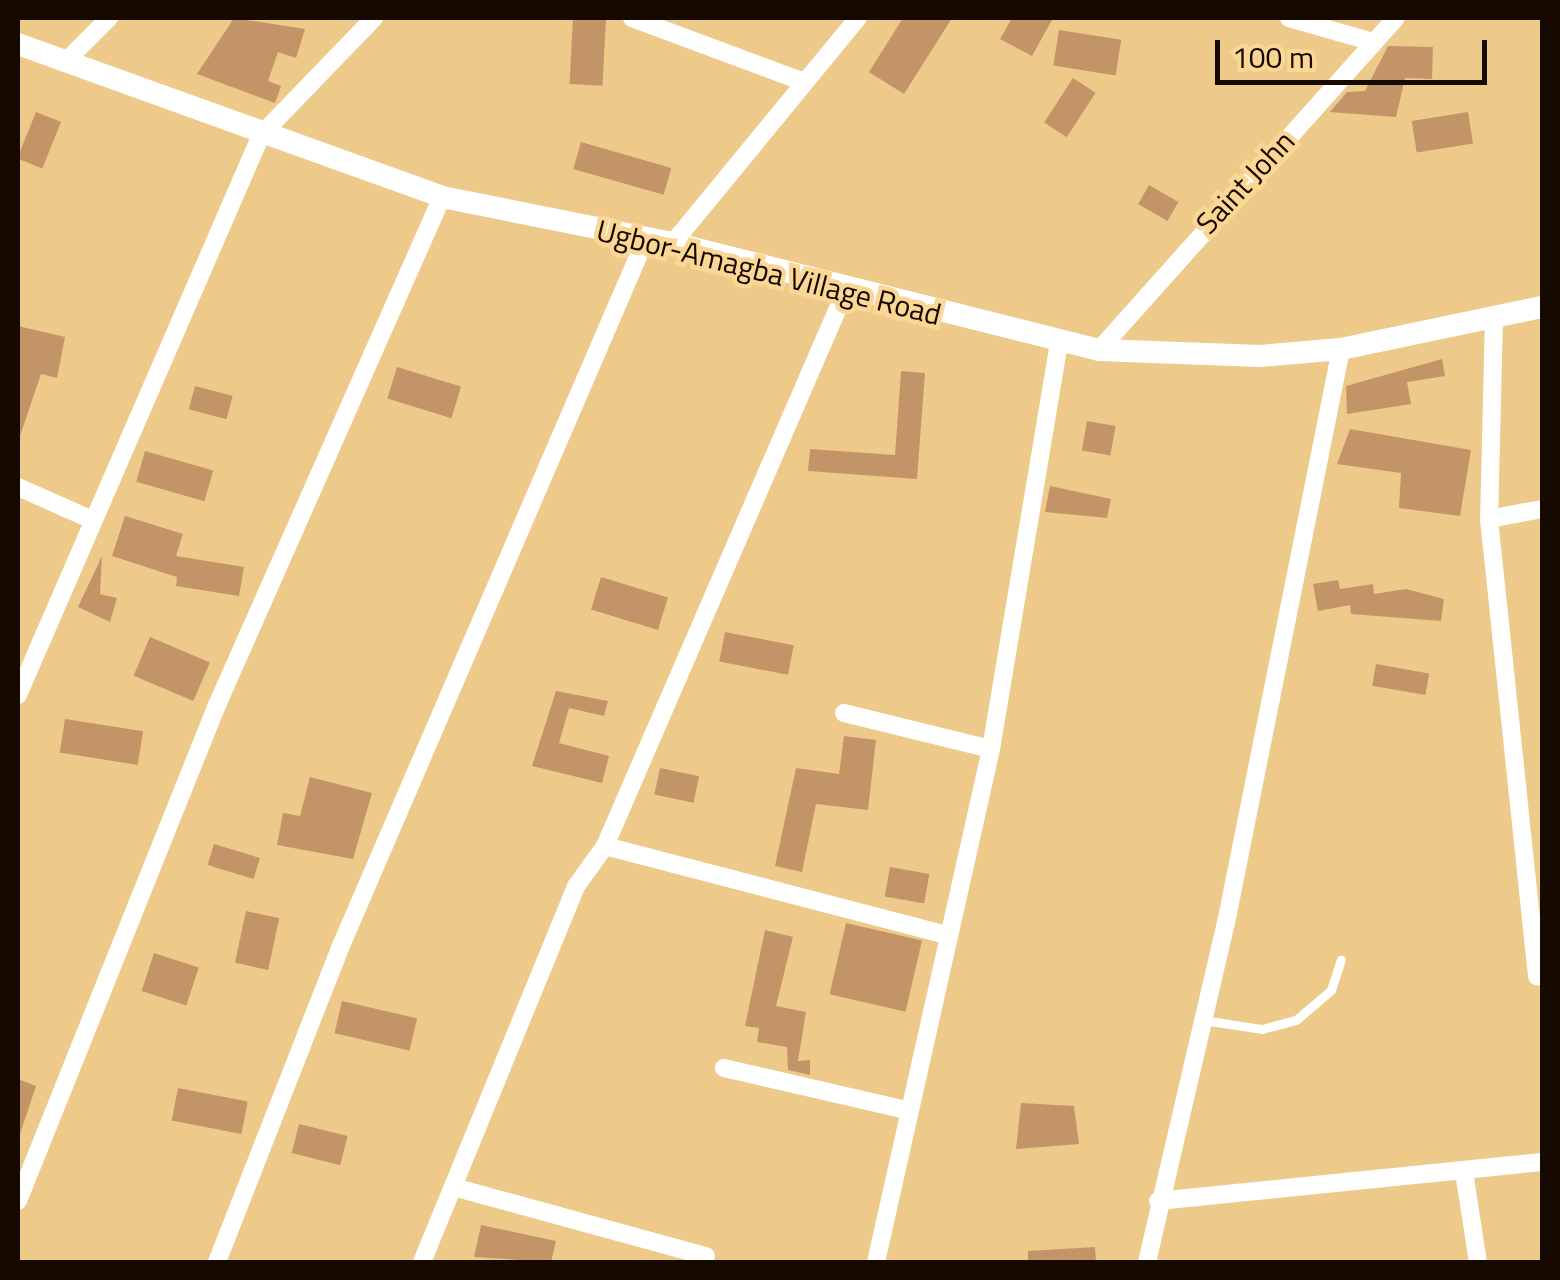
<!DOCTYPE html>
<style>
body{margin:0}
#map{position:relative;width:1560px;height:1280px;overflow:hidden;background:#edca89;font-family:"Titillium Web",sans-serif}
div>[style]{position:absolute}
.building>*{inset:0;background:#c49469;transform-origin:0 0}
.lane>*{height:9px;margin:-4.5px;padding:0 4.5px;transform-origin:4.5px;border-radius:4.5px;background:#fff}
.street>*{height:18px;margin:-9px;padding:0 9px;transform-origin:9px;border-radius:9px;background:#fff}
.secondary>*{height:22px;margin:-11px;padding:0 11px;transform-origin:11px;border-radius:11px;background:#fff}
span{translate:-50% -50%;white-space:nowrap;text-align:center;line-height:1.15;-webkit-text-stroke:9px #fbd795;paint-order:stroke}
.street-label{font-size:30px;color:#160900}
.frame{position:absolute;inset:0;border:20px solid #160900;pointer-events:none}
.scale{position:absolute;left:1215px;top:40px;width:272px;height:45px;box-sizing:border-box;border:5px solid #160900;border-top:0;padding-left:12px;font-size:30px;line-height:35px;white-space:nowrap;color:#160900;-webkit-text-stroke:8px #fbd795;paint-order:stroke}
</style>
<div id="map">
<div class="building">
<i style="clip-path:polygon(234px 18px,305px 29px,296px 58px,278px 52px,268px 81px,281px 86px,275px 103px,197px 74px)"></i>
<i style="left:573px;top:18px;width:33px;height:66px;rotate:3deg"></i>
<i style="clip-path:polygon(903px 18px,952px 18px,904px 94px,869px 72px)"></i>
<i style="clip-path:polygon(1012px 18px,1053px 18px,1032px 56px,1000px 39px)"></i>
<i style="left:1059px;top:30px;width:63px;height:36px;rotate:9deg"></i>
<i style="clip-path:polygon(1388px 46px,1433px 47px,1432px 79px,1405px 78px,1396px 117px,1330px 112px,1347px 92px,1365px 91px)"></i>
<i style="left:1073px;top:78px;width:27px;height:53px;rotate:33deg"></i>
<i style="left:36px;top:112px;width:27px;height:50px;rotate:22deg"></i>
<i style="left:1468px;top:112px;width:32px;height:57px;rotate:81deg"></i>
<i style="left:581px;top:142px;width:94px;height:28px;rotate:16deg"></i>
<i style="left:1149px;top:185px;width:34px;height:22px;rotate:30deg"></i>
<i style="clip-path:polygon(18px 326px,65px 337px,57px 378px,41px 374px,20px 436px)"></i>
<i style="clip-path:polygon(1442px 359px,1445px 376px,1407px 382px,1411px 404px,1347px 414px,1346px 386px)"></i>
<i style="left:397px;top:367px;width:67px;height:33px;rotate:17deg"></i>
<i style="clip-path:polygon(901px 371px,925px 373px,917px 479px,808px 471px,810px 449px,895px 455px)"></i>
<i style="left:195px;top:386px;width:39px;height:24px;rotate:15deg"></i>
<i style="left:1087px;top:421px;width:29px;height:30px;rotate:10deg"></i>
<i style="clip-path:polygon(1350px 429px,1471px 450px,1460px 516px,1399px 508px,1401px 473px,1337px 464px)"></i>
<i style="left:145px;top:451px;width:71px;height:32px;rotate:16deg"></i>
<i style="clip-path:polygon(1050px 486px,1111px 499px,1107px 518px,1045px 512px)"></i>
<i style="clip-path:polygon(125px 516px,183px 534px,176px 556px,244px 567px,239px 596px,176px 586px,177px 577px,112px 556px)"></i>
<i style="clip-path:polygon(102px 556px,100px 594px,117px 598px,110px 622px,78px 607px)"></i>
<i style="left:601px;top:577px;width:70px;height:34px;rotate:17deg"></i>
<i style="clip-path:polygon(1338px 580px,1340px 589px,1373px 584px,1374px 594px,1406px 589px,1444px 599px,1441px 621px,1351px 614px,1350px 605px,1318px 611px,1313px 584px)"></i>
<i style="left:725px;top:632px;width:70px;height:30px;rotate:11deg"></i>
<i style="left:150px;top:637px;width:65px;height:42px;rotate:23deg"></i>
<i style="left:1376px;top:664px;width:54px;height:22px;rotate:10deg"></i>
<i style="clip-path:polygon(556px 691px,608px 701px,604px 716px,569px 708px,559px 743px,609px 756px,602px 783px,532px 766px)"></i>
<i style="left:65px;top:719px;width:79px;height:34px;rotate:9deg"></i>
<i style="clip-path:polygon(844px 736px,876px 740px,868px 810px,816px 804px,802px 872px,775px 866px,796px 768px,839px 774px)"></i>
<i style="left:660px;top:768px;width:40px;height:27px;rotate:12deg"></i>
<i style="clip-path:polygon(310px 777px,372px 793px,353px 859px,277px 845px,283px 813px,300px 816px)"></i>
<i style="left:214px;top:844px;width:48px;height:22px;rotate:17deg"></i>
<i style="left:890px;top:867px;width:40px;height:30px;rotate:10deg"></i>
<i style="left:246px;top:911px;width:34px;height:53px;rotate:12deg"></i>
<i style="left:846px;top:923px;width:78px;height:73px;rotate:13deg"></i>
<i style="clip-path:polygon(765px 930px,793px 937px,776px 1006px,806px 1012px,798px 1061px,810px 1060px,810px 1075px,788px 1070px,787px 1047px,757px 1042px,759px 1028px,745px 1026px)"></i>
<i style="left:154px;top:953px;width:47px;height:40px;rotate:18deg"></i>
<i style="left:342px;top:1001px;width:77px;height:33px;rotate:13deg"></i>
<i style="clip-path:polygon(18px 1079px,36px 1086px,20px 1134px,18px 1133px)"></i>
<i style="left:178px;top:1088px;width:71px;height:33px;rotate:11deg"></i>
<i style="clip-path:polygon(1021px 1103px,1074px 1106px,1079px 1144px,1016px 1149px)"></i>
<i style="left:299px;top:1124px;width:50px;height:30px;rotate:14deg"></i>
<i style="clip-path:polygon(481px 1225px,556px 1241px,551px 1262px,474px 1257px)"></i>
<i style="clip-path:polygon(1095px 1247px,1096px 1262px,1028px 1262px,1028px 1251px)"></i>
</div>
<div class="lane">
<i style="left:1203px;top:1020px;width:60px;rotate:8.7deg"></i>
<i style="left:1262px;top:1029px;width:35px;rotate:-15deg"></i>
<i style="left:1296px;top:1020px;width:46px;rotate:-40.6deg"></i>
<i style="left:1331px;top:990px;width:32px;rotate:-72deg"></i>
</div>
<div class="street">
<i style="left:632px;top:18px;width:178px;rotate:20.4deg"></i>
<i style="left:1289px;top:18px;width:87px;rotate:15.9deg"></i>
<i style="left:64px;top:63px;width:64px;rotate:-45deg"></i>
<i style="left:673px;top:243px;width:291px;rotate:-50.6deg"></i>
<i style="left:1494px;top:318px;width:201px;rotate:91.4deg"></i>
<i style="left:1489px;top:519px;width:460px;rotate:84deg"></i>
<i style="left:1099px;top:350px;width:445px;rotate:-48.2deg"></i>
<i style="left:18px;top:487px;width:77px;rotate:23.9deg"></i>
<i style="left:1489px;top:519px;width:54px;rotate:-10.7deg"></i>
<i style="left:18px;top:695px;width:610px;rotate:-66.54deg"></i>
<i style="left:261px;top:135px;width:163px;rotate:-46deg"></i>
<i style="left:844px;top:713px;width:151px;rotate:13.8deg"></i>
<i style="left:605px;top:846px;width:349px;rotate:14.6deg"></i>
<i style="left:724px;top:1068px;width:187px;rotate:13deg"></i>
<i style="left:1464px;top:1172px;width:91px;rotate:81.2deg"></i>
<i style="left:457px;top:1188px;width:258px;rotate:15.3deg"></i>
<i style="left:18px;top:1201px;width:534px;rotate:-68.14deg"></i>
<i style="left:217px;top:705px;width:556px;rotate:-66.11deg"></i>
<i style="left:1158px;top:1201px;width:386px;rotate:-5.8deg"></i>
<i style="left:217px;top:1262px;width:337px;rotate:-68.6deg"></i>
<i style="left:340px;top:948px;width:773px;rotate:-66.68deg"></i>
<i style="left:422px;top:1262px;width:408px;rotate:-67.7deg"></i>
<i style="left:577px;top:885px;width:48px;rotate:-54.3deg"></i>
<i style="left:605px;top:846px;width:604px;rotate:-66.58deg"></i>
<i style="left:876px;top:1262px;width:526px;rotate:-77.36deg"></i>
<i style="left:991px;top:749px;width:413px;rotate:-80.5deg"></i>
<i style="left:1147px;top:1262px;width:348px;rotate:-76.9deg"></i>
<i style="left:1226px;top:923px;width:585px;rotate:-78.67deg"></i>
</div>
<div class="secondary">
<i style="left:18px;top:44px;width:451px;rotate:19.8deg"></i>
<i style="left:442px;top:197px;width:236px;rotate:11.3deg"></i>
<i style="left:673px;top:243px;width:439px;rotate:14.1deg"></i>
<i style="left:1099px;top:350px;width:161px;rotate:2.1deg"></i>
<i style="left:1260px;top:356px;width:81px;rotate:-4.9deg"></i>
<i style="left:1341px;top:349px;width:205px;rotate:-11.8deg"></i>
</div>
<div class="street-label">
<span style="left:1245px;top:182px;rotate:-47deg">Saint John</span>
<span style="left:769px;top:272px;rotate:14deg">Ugbor-Amagba Village Road</span>
</div>
<div class="frame"></div>
<div class="scale">100 m</div>
</div>
